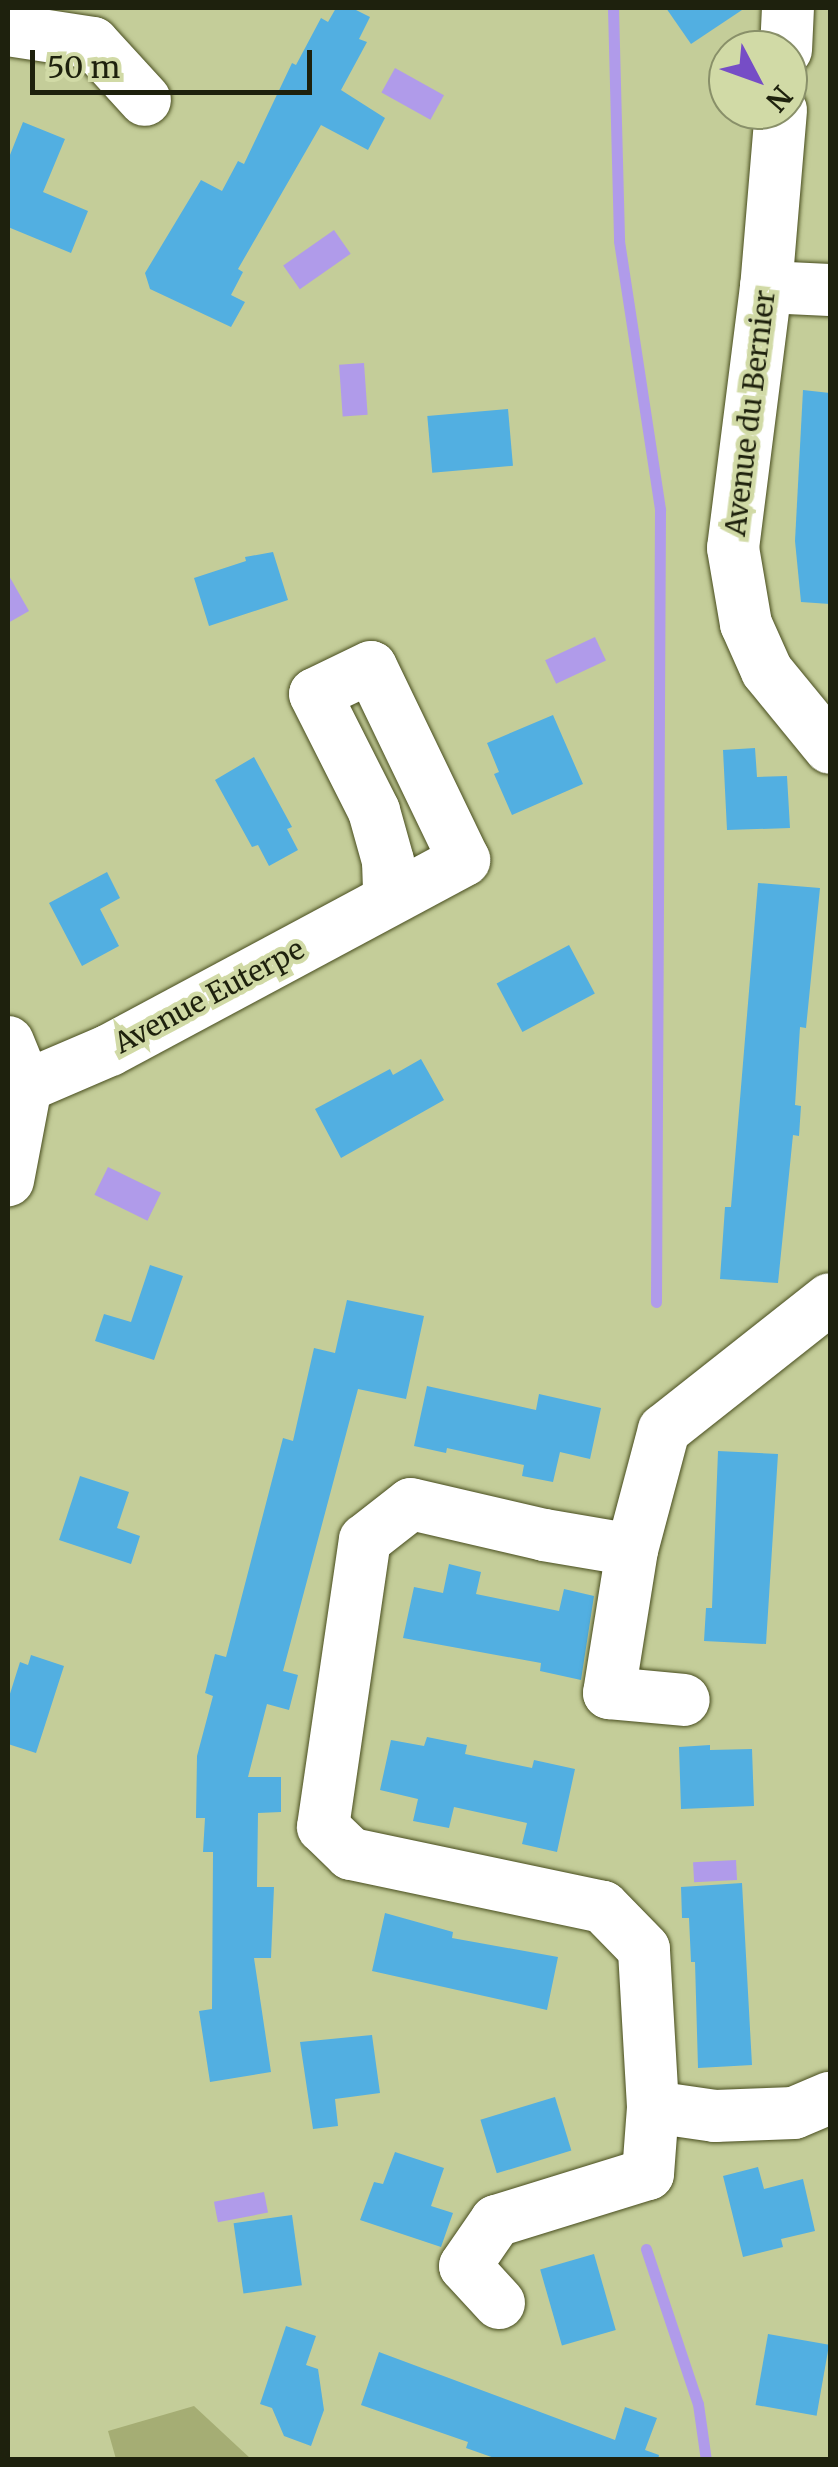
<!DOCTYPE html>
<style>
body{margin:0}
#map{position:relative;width:838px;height:2467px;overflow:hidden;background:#c4cd99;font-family:Merriweather,serif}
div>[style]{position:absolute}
.green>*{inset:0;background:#a5ad74}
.water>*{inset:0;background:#b09bea;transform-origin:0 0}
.stream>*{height:11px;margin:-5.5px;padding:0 5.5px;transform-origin:5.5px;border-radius:5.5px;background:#b09bea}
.building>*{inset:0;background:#52afe1;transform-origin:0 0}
.roads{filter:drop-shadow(0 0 2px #484d1e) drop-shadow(0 0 2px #484d1e)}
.minor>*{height:52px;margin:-26px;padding:0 26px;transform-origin:26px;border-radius:26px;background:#fff}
span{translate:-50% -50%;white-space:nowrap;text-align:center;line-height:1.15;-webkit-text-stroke:9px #d1daa6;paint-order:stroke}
.street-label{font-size:28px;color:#1e210d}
.frame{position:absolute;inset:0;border:10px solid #1e210d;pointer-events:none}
.north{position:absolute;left:708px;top:30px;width:100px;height:100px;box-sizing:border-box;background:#d1daa6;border:2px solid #899069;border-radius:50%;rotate:131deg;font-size:28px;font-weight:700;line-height:40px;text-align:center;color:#1e210d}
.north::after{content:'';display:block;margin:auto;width:35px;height:45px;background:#764dc6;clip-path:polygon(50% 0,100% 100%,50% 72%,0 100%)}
.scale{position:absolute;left:30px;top:50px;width:282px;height:45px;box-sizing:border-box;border:5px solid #1e210d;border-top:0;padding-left:12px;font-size:30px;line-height:35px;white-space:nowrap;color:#1e210d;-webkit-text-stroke:8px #d1daa6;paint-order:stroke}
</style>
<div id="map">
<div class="green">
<i style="clip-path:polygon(194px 2406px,251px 2459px,116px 2459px,108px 2431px)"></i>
</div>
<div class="water">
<i style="left:395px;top:68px;width:56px;height:28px;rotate:29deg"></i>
<i style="left:334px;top:230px;width:29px;height:62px;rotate:55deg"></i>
<i style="left:364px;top:363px;width:52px;height:25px;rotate:86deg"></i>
<i style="clip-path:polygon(8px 574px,29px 611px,8px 623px)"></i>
<i style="left:595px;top:637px;width:26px;height:55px;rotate:65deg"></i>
<i style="left:108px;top:1167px;width:59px;height:31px;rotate:26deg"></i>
<i style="left:736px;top:1860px;width:20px;height:43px;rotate:87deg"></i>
<i style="left:264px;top:2192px;width:21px;height:51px;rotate:79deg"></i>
</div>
<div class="stream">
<i style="left:613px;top:8px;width:233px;rotate:88.5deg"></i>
<i style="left:619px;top:241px;width:272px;rotate:81.3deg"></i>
<i style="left:660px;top:510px;width:792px;rotate:90.29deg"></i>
<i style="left:646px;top:2249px;width:163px;rotate:71.5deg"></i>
<i style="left:698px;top:2404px;width:57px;rotate:81.9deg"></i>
</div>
<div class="building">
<i style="clip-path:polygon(336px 8px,352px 8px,370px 17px,359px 39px,367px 42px,341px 90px,385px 118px,368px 150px,321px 125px,238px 269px,243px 272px,231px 295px,245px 302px,231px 327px,150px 289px,145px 273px,201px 180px,222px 191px,238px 161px,244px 164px,292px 63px,296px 65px,321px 18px,328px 22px)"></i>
<i style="clip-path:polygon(666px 8px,745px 8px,691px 44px)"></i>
<i style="clip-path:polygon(23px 122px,65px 139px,43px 192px,88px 211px,71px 253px,8px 227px,8px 160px)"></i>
<i style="clip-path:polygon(803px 390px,830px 393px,830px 604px,801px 602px,795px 541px)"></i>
<i style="left:508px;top:409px;width:57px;height:81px;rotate:85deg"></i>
<i style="clip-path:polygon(273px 552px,288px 600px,209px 626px,194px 578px,246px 561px,245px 557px)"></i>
<i style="clip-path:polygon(553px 715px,583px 784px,512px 815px,494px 774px,499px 772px,487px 743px)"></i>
<i style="clip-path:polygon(755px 748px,757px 777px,787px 776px,790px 828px,727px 830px,723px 750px)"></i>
<i style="clip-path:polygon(254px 757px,292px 827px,287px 829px,298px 850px,269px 866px,258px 845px,252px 847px,215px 780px)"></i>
<i style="clip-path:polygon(107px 872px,120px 898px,100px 909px,119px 946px,82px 966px,49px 903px)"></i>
<i style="clip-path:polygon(758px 883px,820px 888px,806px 1028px,800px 1027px,795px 1105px,801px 1106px,799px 1136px,793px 1135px,778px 1283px,720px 1279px,725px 1207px,731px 1207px)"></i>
<i style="left:569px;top:945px;width:55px;height:82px;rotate:62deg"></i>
<i style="clip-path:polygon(421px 1059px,444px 1100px,341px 1158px,315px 1109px,390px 1069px,393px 1075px)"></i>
<i style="clip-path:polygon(150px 1265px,183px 1276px,154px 1360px,95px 1341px,104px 1314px,131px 1322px)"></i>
<i style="clip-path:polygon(347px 1300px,424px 1316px,406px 1399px,358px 1389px,283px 1671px,298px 1675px,289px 1710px,267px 1704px,248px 1777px,281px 1777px,281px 1812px,258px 1813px,257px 1887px,274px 1887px,271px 1958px,254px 1958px,271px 2072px,210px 2082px,199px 2011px,212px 2009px,213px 1852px,203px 1852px,205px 1818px,196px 1818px,197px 1756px,213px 1696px,205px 1693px,215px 1654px,226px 1657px,283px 1438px,293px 1441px,314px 1348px,335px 1353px)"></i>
<i style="clip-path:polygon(427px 1386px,536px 1410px,539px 1394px,601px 1408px,590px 1459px,560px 1452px,553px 1482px,522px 1476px,524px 1465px,447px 1448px,446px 1453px,414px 1446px)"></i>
<i style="clip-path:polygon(718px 1451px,778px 1454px,766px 1644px,704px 1641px,706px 1608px,712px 1608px)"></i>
<i style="clip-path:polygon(80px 1476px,129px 1492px,117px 1528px,140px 1536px,131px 1564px,59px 1540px)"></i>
<i style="clip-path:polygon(449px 1564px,481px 1572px,476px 1594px,559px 1611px,564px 1589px,594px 1596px,581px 1680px,540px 1671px,541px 1663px,403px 1638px,414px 1587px,443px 1593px)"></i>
<i style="clip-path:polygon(31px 1655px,64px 1666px,36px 1753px,8px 1744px,8px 1700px,20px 1662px,28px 1665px)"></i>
<i style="clip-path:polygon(427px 1737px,467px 1745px,465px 1754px,532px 1768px,534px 1760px,575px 1769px,557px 1852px,522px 1844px,527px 1823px,454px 1807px,449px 1828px,413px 1821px,418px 1799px,380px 1790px,391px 1740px,424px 1746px)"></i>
<i style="clip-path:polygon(710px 1745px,710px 1750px,752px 1749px,754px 1806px,681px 1809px,679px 1747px)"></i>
<i style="clip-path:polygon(742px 1883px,752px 2065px,698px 2068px,695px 1962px,691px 1962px,689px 1918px,682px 1918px,681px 1887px)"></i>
<i style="clip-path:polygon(385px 1913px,453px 1932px,452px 1938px,558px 1957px,547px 2010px,372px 1971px)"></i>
<i style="clip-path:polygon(372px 2035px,380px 2093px,335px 2099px,338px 2126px,313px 2129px,300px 2042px)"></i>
<i style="left:555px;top:2097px;width:56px;height:78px;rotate:73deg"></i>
<i style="clip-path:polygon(395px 2152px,444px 2168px,431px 2206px,453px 2213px,441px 2247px,360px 2220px,374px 2182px,383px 2184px)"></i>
<i style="clip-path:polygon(758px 2167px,764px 2189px,803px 2179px,815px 2231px,781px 2239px,783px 2247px,743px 2257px,723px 2176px)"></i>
<i style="left:292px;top:2215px;width:71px;height:59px;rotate:82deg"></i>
<i style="left:594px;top:2254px;width:79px;height:56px;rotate:74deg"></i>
<i style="clip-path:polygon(286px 2326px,316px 2336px,306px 2365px,318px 2369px,324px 2410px,311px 2446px,284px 2436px,272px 2408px,260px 2404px)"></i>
<i style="left:768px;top:2334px;width:62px;height:72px;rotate:10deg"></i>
<i style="clip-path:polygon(379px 2352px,615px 2440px,625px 2407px,657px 2418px,645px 2450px,659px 2455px,658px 2460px,500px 2460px,466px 2448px,468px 2442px,361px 2405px)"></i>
</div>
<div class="roads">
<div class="minor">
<i style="left:8px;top:30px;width:86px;rotate:8.7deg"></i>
<i style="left:93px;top:43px;width:77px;rotate:47.6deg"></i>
<i style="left:786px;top:50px;width:42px;rotate:-87.3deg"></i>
<i style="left:781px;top:110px;width:178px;rotate:94.8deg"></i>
<i style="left:766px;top:287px;width:263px;rotate:97.2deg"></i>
<i style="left:733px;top:548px;width:77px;rotate:80.3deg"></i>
<i style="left:746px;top:624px;width:51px;rotate:65.9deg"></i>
<i style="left:767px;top:671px;width:99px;rotate:50.7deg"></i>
<i style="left:766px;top:287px;width:64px;rotate:2.7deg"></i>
<i style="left:8px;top:1042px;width:48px;rotate:67.8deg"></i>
<i style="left:26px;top:1086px;width:96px;rotate:100.8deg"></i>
<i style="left:26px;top:1086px;width:91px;rotate:-23.2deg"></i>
<i style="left:110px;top:1050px;width:402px;rotate:-28.2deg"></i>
<i style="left:464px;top:860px;width:214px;rotate:-115.7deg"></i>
<i style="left:371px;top:667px;width:62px;rotate:154.3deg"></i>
<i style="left:315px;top:694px;width:131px;rotate:63.2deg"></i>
<i style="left:374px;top:811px;width:52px;rotate:74.4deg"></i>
<i style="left:388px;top:861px;width:38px;rotate:88deg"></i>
<i style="left:632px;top:1550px;width:145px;rotate:99.1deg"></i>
<i style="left:609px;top:1693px;width:75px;rotate:5.3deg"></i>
<i style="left:653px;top:2107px;width:63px;rotate:8.3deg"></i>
<i style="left:715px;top:2116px;width:79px;rotate:-2.2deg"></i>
<i style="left:794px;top:2113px;width:39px;rotate:-23deg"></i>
<i style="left:499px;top:2303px;width:50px;rotate:-132.6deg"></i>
<i style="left:465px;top:2266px;width:55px;rotate:-55.4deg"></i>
<i style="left:496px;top:2221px;width:159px;rotate:-17.2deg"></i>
<i style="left:648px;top:2174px;width:67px;rotate:-85.7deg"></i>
<i style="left:653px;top:2107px;width:158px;rotate:-93.3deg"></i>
<i style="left:644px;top:1949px;width:59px;rotate:-134.3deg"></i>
<i style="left:603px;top:1907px;width:258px;rotate:-168.1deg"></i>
<i style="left:351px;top:1854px;width:39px;rotate:-136deg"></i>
<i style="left:323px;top:1827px;width:290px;rotate:-81.7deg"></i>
<i style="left:365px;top:1540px;width:58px;rotate:-38deg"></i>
<i style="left:411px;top:1504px;width:137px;rotate:13.1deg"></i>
<i style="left:544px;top:1535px;width:89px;rotate:9.7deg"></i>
<i style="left:632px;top:1550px;width:124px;rotate:-75.1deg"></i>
<i style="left:664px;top:1430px;width:211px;rotate:-38.3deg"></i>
</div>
</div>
<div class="street-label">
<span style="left:750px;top:413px;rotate:-83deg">Avenue du Bernier</span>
<span style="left:209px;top:996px;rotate:-28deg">Avenue Euterpe</span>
</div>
<div class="frame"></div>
<div class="north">N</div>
<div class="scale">50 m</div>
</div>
